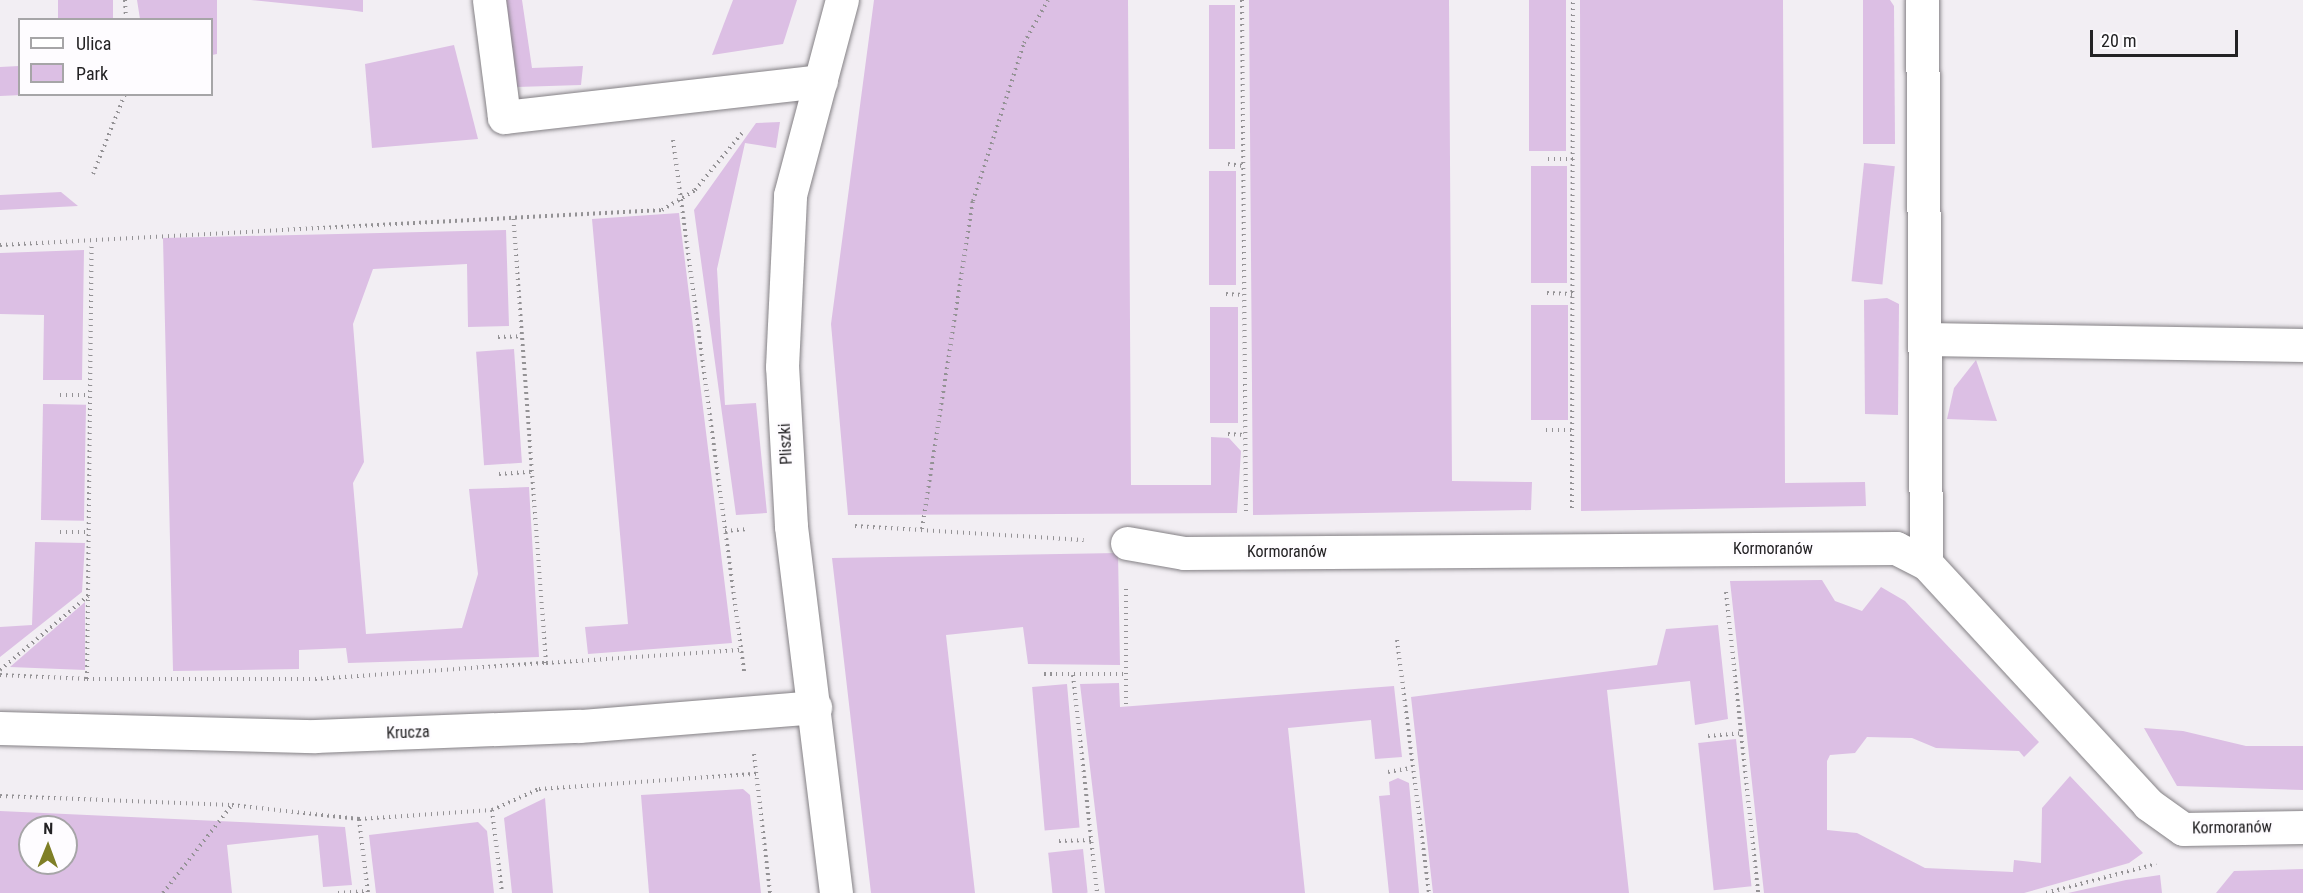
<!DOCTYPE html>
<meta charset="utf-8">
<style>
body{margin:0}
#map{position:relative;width:2303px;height:893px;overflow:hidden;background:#f2eef3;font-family:"Roboto Condensed",sans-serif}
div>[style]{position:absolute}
.green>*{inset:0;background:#dcbfe4;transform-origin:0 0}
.path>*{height:4px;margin-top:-2px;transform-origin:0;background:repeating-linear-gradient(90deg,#949295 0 1.5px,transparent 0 6px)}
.roads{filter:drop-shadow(0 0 2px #848185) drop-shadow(0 0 2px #848185)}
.minor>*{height:33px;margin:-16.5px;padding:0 16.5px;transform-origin:16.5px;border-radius:16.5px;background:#fff}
span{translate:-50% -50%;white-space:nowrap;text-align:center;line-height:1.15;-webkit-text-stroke:5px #fefcff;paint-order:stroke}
.street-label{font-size:16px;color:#232224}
.legend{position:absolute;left:18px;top:18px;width:195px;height:78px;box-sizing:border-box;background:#fefcff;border:2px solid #a6a5a7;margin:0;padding:8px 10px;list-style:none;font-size:18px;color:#232224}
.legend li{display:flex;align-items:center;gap:12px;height:30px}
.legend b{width:30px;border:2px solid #a6a5a7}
.north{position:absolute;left:18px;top:815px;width:60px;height:60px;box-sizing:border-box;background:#fefcff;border:2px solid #a6a5a7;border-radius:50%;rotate:1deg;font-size:16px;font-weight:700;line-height:24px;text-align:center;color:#232224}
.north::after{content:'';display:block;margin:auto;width:21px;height:27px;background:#7f7f27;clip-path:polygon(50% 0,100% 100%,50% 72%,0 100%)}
.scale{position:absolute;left:2090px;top:30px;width:148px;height:27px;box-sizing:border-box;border:3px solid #232224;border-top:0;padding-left:8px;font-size:18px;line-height:21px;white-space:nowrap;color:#232224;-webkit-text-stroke:4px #fefcff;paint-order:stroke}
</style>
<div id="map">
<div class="green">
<i style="left:58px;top:0;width:55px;height:19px"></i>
<i style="clip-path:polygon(137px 0,217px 0,217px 54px,212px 55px,212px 20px,140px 19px)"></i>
<i style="clip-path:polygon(251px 0,363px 0,363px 12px,349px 10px)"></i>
<i style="clip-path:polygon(504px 0,522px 0,532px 68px,583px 66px,581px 85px,517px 87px)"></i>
<i style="clip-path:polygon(733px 0,797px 0,783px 44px,712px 55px)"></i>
<i style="clip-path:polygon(874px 0,1128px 0,1131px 485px,1211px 485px,1211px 437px,1229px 438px,1241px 451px,1237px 513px,848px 515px,831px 324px)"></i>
<i style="clip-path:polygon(1249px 0,1449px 0,1452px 481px,1532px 482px,1531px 510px,1253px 515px)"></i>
<i style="left:1529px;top:0;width:37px;height:151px"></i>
<i style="clip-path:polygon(1580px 0,1783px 0,1785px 483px,1865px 482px,1866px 506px,1581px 511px)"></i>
<i style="clip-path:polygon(1863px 0,1890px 0,1894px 6px,1895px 144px,1863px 144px)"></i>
<i style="left:1209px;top:5px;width:26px;height:144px"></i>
<i style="clip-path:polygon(454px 45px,478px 139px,372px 148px,365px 64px)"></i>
<i style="clip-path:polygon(19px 66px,22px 95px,0 96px,0 67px)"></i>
<i style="clip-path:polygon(780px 122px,776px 148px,745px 143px,717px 269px,725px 405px,756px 403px,767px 513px,736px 515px,694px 210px,756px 123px)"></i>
<i style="left:1864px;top:163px;width:31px;height:119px;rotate:6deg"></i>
<i style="left:1531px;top:166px;width:36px;height:117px"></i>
<i style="left:1209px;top:171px;width:27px;height:114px"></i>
<i style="clip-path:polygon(61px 192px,78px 206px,0 210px,0 195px)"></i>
<i style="clip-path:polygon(679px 213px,732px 643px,588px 654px,585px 627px,628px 624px,592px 219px)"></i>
<i style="clip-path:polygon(506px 230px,509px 326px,468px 327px,467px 264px,373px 269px,353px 324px,364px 462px,353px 483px,366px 634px,462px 628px,478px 574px,469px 489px,529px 487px,539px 657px,348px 663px,346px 648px,299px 650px,299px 669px,173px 671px,163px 238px)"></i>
<i style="clip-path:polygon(84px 250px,82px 380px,43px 380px,44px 315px,0 314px,0 253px)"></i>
<i style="clip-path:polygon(1887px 298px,1899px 304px,1898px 415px,1865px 414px,1864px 300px)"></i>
<i style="left:1568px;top:305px;width:115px;height:37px;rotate:90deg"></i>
<i style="left:1210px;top:307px;width:28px;height:116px"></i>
<i style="left:514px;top:349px;width:114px;height:38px;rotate:86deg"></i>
<i style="clip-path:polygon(1976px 360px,1997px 421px,1947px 419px,1954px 388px)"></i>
<i style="left:43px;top:404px;width:43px;height:116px;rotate:1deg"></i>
<i style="clip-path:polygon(35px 542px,85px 543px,82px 592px,0 657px,0 627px,32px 625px)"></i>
<i style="clip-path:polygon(1118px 553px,1120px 665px,1028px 664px,1023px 627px,946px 635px,975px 893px,871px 893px,832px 558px)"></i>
<i style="clip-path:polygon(1822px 580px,1835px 601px,1862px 611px,1881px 587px,1905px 601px,2039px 742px,2024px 757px,2019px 751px,1936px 748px,1912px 738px,1867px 737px,1855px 753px,1830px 755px,1827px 761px,1827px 830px,1857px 833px,1925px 868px,2013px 872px,2014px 860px,2041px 863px,2042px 808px,2070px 776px,2143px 853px,2129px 863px,2024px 893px,1764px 893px,1730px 581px)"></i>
<i style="clip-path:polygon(85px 602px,85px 670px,10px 667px)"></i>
<i style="clip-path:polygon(1718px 625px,1728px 719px,1695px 725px,1690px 681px,1607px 690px,1629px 893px,1433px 893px,1411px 697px,1657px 665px,1666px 629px)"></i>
<i style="clip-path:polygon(1119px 683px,1120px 707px,1394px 686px,1402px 757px,1375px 759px,1371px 720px,1288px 728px,1305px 893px,1105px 893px,1080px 684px)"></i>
<i style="left:1067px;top:684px;width:144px;height:35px;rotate:85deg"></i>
<i style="clip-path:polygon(2144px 728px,2183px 731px,2246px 746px,2303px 746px,2303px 790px,2177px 786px)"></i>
<i style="left:1736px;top:739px;width:148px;height:38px;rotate:84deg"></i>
<i style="clip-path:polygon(1398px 778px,1409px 783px,1419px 893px,1389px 893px,1379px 796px,1390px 795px,1389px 782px)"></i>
<i style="clip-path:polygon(743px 789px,750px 795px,761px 893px,649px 893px,641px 795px)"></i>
<i style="clip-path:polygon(545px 798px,553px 893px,512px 893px,504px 818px)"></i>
<i style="clip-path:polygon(evenodd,0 811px,345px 827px,352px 885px,323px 887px,318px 835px,227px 845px,232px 893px,0 893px,0 811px,30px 827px,66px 827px,66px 863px,30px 863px,30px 827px)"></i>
<i style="clip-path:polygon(478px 822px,487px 831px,494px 893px,376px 893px,369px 835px)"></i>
<i style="left:1083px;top:849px;width:44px;height:35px;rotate:84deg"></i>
<i style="clip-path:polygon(2303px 869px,2303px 893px,2216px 893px,2234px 871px)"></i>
<i style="clip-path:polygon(2160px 875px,2162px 893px,2068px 893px,2126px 880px)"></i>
</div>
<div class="path">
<i style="left:125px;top:0;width:20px;rotate:87deg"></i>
<i style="left:1242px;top:0;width:512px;rotate:89.55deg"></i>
<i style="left:673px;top:140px;width:536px;rotate:82.38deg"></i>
<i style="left:1548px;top:159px;width:25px"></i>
<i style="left:1228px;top:164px;width:15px;rotate:8deg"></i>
<i style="left:93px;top:174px;width:86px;rotate:-68.2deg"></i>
<i style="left:0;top:245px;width:663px;rotate:-3.03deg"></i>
<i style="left:662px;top:210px;width:39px;rotate:-31deg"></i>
<i style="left:695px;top:190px;width:74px;rotate:-50.5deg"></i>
<i style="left:1547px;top:293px;width:26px;rotate:2deg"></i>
<i style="left:1226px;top:294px;width:18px;rotate:3deg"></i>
<i style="left:498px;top:337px;width:23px;rotate:-2deg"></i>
<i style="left:60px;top:395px;width:30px"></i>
<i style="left:1546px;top:430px;width:26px"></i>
<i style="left:1228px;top:434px;width:17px;rotate:3deg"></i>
<i style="left:499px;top:474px;width:32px;rotate:-4deg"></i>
<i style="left:1572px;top:508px;width:508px;rotate:-89.89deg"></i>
<i style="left:855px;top:526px;width:229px;rotate:3.5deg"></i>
<i style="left:922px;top:529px;width:332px;rotate:-81.2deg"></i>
<i style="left:973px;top:201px;width:166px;rotate:-72.1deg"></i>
<i style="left:1024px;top:43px;width:49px;rotate:-60.8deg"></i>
<i style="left:725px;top:531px;width:23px;rotate:-5deg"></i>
<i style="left:60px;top:532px;width:29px"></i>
<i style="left:1726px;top:592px;width:303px;rotate:83.9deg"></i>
<i style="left:1397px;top:640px;width:255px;rotate:82.8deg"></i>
<i style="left:546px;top:663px;width:195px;rotate:-3.8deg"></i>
<i style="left:0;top:670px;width:115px;rotate:-40.1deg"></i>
<i style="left:88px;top:596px;width:354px;rotate:-89.4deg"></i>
<i style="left:1044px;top:674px;width:80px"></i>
<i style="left:0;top:675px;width:87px;rotate:2.6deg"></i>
<i style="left:87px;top:679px;width:82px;rotate:-89.3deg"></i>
<i style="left:1073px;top:675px;width:219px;rotate:83.7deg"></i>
<i style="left:87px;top:679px;width:228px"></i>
<i style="left:315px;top:679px;width:232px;rotate:-4deg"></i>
<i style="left:546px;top:663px;width:449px;rotate:-94.2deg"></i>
<i style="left:1126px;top:704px;width:119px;rotate:-90deg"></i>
<i style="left:1708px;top:736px;width:32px;rotate:-5deg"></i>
<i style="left:754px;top:754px;width:140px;rotate:83.4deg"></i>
<i style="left:1388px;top:772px;width:23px;rotate:-10deg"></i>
<i style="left:0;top:796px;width:232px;rotate:2.2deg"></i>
<i style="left:232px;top:805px;width:128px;rotate:6.3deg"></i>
<i style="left:359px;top:819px;width:133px;rotate:-3.9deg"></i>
<i style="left:492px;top:810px;width:51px;rotate:-24.1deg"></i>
<i style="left:539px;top:789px;width:218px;rotate:-4deg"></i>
<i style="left:492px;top:810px;width:84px;rotate:83.1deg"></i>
<i style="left:359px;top:819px;width:75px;rotate:83.1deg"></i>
<i style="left:1059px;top:841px;width:32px;rotate:-2deg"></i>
<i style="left:163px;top:893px;width:112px;rotate:-51.9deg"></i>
<i style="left:338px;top:893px;width:29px;rotate:-4deg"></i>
<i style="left:2046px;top:893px;width:114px;rotate:-14.8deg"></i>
</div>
<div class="roads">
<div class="minor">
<i style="left:489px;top:0;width:118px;rotate:82.7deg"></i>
<i style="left:504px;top:117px;width:319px;rotate:-6.5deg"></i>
<i style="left:1922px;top:0;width:563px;rotate:89.59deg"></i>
<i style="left:1925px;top:339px;width:378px;rotate:0.9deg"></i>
<i style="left:1127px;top:543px;width:58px;rotate:10deg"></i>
<i style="left:1184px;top:553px;width:712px;rotate:-0.4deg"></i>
<i style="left:1896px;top:548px;width:34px;rotate:27deg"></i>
<i style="left:1926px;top:563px;width:328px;rotate:47.3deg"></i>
<i style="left:2148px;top:804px;width:43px;rotate:35.5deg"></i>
<i style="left:2183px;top:829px;width:120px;rotate:-1deg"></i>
<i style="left:0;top:728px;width:315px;rotate:1.5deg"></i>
<i style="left:315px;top:736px;width:265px;rotate:-2.2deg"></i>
<i style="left:580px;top:726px;width:236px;rotate:-4.6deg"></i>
<i style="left:836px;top:893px;width:370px;rotate:-97deg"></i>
<i style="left:791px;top:526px;width:159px;rotate:-93.2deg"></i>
<i style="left:782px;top:367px;width:172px;rotate:-87.3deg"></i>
<i style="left:790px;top:195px;width:202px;rotate:-75.1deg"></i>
</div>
</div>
<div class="street-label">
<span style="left:786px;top:444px;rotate:-93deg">Pliszki</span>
<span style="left:1773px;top:549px">Kormoranów</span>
<span style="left:1287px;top:552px">Kormoranów</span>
<span style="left:408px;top:733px;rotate:-2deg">Krucza</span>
<span style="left:2232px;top:828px;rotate:-1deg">Kormoranów</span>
</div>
<ul class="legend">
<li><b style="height:8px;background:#fff"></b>Ulica</li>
<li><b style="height:16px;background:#dcbfe4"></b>Park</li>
</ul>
<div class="north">N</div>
<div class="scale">20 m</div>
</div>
